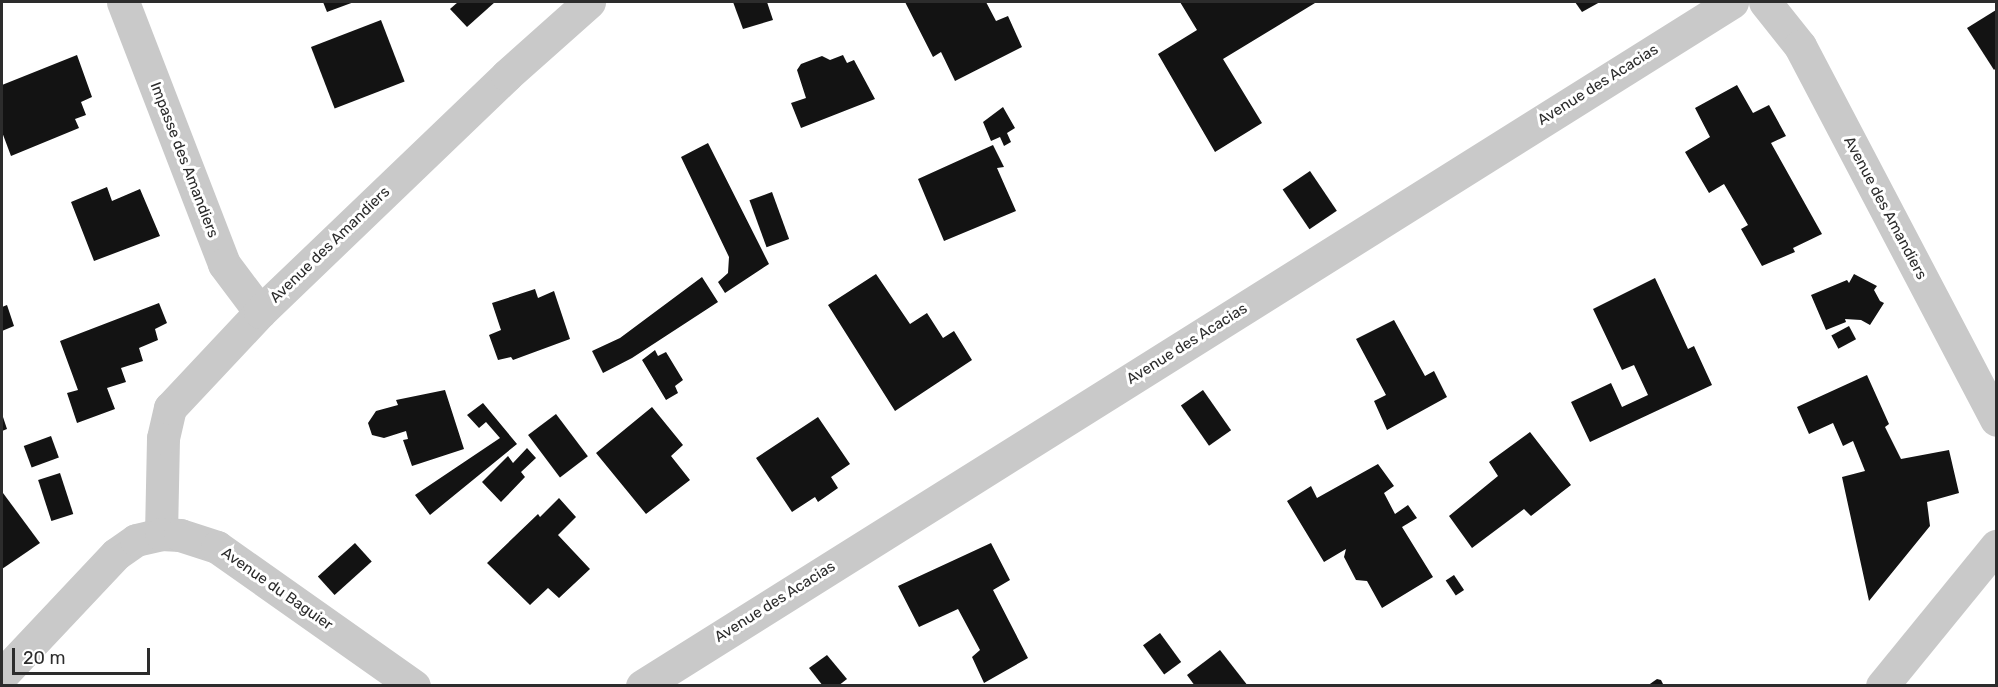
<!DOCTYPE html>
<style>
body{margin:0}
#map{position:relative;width:1998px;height:687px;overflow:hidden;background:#fff;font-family:Rubik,sans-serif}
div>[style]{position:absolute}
.building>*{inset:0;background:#131313;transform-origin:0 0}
.street>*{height:33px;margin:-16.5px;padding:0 16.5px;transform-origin:16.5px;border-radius:16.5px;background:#c9c9c9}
span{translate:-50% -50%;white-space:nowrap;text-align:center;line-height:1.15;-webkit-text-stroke:6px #fff;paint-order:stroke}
.street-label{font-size:15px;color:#2c2c2c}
.frame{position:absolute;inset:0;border:3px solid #2c2c2c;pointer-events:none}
.scale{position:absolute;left:12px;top:648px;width:138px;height:27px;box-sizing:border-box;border:3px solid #2c2c2c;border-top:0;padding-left:8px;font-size:18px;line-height:21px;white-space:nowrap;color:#2c2c2c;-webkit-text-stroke:4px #fff;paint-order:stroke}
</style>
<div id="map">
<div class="building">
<i style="clip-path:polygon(323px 2px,354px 2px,327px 12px)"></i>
<i style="clip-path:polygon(458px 2px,495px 2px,467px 27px,450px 9px)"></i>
<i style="clip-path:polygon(733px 2px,767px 2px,773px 20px,743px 29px)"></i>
<i style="clip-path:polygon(905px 2px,986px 2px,996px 21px,1008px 16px,1022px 47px,955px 81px,941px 52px,933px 57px)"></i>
<i style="clip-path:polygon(1180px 2px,1315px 3px,1223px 59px,1262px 123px,1215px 152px,1158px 54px,1197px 30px)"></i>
<i style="clip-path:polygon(1575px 2px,1600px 2px,1582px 12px)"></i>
<i style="clip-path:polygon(1996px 10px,1996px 68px,1994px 70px,1967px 28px)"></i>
<i style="left:381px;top:20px;width:66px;height:75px;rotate:69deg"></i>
<i style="clip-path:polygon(77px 55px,92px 97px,81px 102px,86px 115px,75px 119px,79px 128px,11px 156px,2px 132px,2px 85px)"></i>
<i style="clip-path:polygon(843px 55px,847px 63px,854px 60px,875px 99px,801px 128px,791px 103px,806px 98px,797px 70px,801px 64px,822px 56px,830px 60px)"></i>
<i style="clip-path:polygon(1737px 85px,1753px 113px,1769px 105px,1786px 136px,1771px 143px,1822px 234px,1793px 248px,1795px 252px,1762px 266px,1741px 229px,1748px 225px,1724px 184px,1709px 193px,1685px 152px,1710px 137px,1695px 108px)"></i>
<i style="clip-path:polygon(1003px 107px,1015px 128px,1007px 133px,1011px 142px,1004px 146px,1000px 137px,991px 141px,983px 122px)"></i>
<i style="clip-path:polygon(708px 143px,769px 264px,725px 293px,718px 282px,728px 273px,729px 257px,681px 157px)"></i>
<i style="clip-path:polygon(993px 145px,1004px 167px,997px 168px,1016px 211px,944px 241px,918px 179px)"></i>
<i style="left:1310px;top:171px;width:48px;height:33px;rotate:56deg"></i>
<i style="clip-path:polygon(107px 187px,112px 201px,140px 189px,160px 236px,94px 261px,71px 202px)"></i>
<i style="left:772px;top:192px;width:50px;height:24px;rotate:70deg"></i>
<i style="clip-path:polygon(876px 274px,910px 324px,927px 313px,943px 338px,954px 331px,972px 360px,895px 411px,828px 305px)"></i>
<i style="clip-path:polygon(1854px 274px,1877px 286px,1874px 290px,1880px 301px,1884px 303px,1870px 325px,1861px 320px,1845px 319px,1846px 322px,1826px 330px,1811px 295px,1847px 280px,1849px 283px)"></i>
<i style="clip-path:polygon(702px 277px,718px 302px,632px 358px,603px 373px,592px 351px,620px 338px)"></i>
<i style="clip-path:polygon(1655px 278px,1688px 349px,1694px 346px,1712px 385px,1590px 442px,1571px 402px,1611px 383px,1622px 407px,1648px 395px,1634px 365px,1622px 370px,1593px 309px)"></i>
<i style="clip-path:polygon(535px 289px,538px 298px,554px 291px,570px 339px,513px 360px,511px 357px,498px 360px,489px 335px,501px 330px,492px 303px)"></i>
<i style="clip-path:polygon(159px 303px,167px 323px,155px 329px,158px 340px,139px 348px,143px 361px,121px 368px,126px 382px,107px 388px,115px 409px,77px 423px,67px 393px,78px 390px,60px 341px)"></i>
<i style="clip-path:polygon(7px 305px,14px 326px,2px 331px,2px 307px)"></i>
<i style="clip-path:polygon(1394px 320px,1425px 376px,1434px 371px,1447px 397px,1387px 430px,1374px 401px,1386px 395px,1356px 339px)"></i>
<i style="left:1849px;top:326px;width:15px;height:20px;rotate:62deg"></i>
<i style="clip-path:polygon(655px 350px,658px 356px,666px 352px,683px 380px,675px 386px,678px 393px,666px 400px,642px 360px)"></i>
<i style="clip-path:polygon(1867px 375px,1889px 424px,1885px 427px,1901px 459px,1949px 450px,1959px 493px,1927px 502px,1930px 526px,1869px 601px,1842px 477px,1865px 471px,1853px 441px,1843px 446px,1833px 423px,1809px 434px,1797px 407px)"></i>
<i style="clip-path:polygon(445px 390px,464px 449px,412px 466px,403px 440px,408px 439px,406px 431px,384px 438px,372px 435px,368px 423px,376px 411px,398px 405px,396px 400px)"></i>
<i style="left:1203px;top:390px;width:49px;height:27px;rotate:55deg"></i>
<i style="clip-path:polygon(483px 403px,517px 444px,430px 515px,415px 495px,500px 438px,486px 422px,479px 428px,467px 415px)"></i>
<i style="clip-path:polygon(652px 407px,683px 445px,671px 456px,690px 480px,646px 514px,596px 453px)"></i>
<i style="clip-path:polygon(2px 414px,7px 429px,2px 431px)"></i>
<i style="left:556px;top:414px;width:53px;height:35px;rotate:53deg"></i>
<i style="clip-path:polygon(818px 417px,850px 464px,831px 477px,838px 488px,818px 502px,815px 497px,792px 512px,756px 458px)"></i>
<i style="clip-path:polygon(1530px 432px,1571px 485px,1531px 516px,1524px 509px,1472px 548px,1449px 516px,1498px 476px,1489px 462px)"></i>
<i style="left:51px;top:436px;width:23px;height:29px;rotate:70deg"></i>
<i style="clip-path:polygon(527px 448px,536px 458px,521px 472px,525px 477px,501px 502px,482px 482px,508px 456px,513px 463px)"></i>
<i style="clip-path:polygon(1378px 464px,1394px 486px,1384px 493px,1395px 514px,1408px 505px,1417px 518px,1402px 527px,1433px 577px,1382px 608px,1367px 581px,1356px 580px,1344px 557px,1346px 549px,1324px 562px,1287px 501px,1311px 486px,1317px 498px)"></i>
<i style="left:60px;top:473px;width:43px;height:23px;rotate:72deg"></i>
<i style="clip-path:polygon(3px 493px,40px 543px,2px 569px,2px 494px)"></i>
<i style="clip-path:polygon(559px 498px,576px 517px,558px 535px,590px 569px,559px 598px,548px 588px,530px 605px,487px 563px,538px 514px,540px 517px)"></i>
<i style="left:355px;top:543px;width:25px;height:50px;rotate:48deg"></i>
<i style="clip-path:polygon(991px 543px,1010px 580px,993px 590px,1028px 658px,984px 683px,972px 657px,980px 650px,958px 609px,919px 627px,898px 586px)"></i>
<i style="left:1454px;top:575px;width:18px;height:10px;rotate:56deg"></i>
<i style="left:1160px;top:633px;width:36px;height:21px;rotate:54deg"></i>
<i style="clip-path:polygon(1220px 650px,1248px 686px,1195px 686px,1187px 675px)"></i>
<i style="clip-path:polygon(827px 655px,847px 679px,838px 686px,823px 686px,809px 668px)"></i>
<i style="clip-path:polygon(1657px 679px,1661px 680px,1664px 686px,1647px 686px)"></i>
</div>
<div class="street">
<i style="left:123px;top:2px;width:281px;rotate:68.9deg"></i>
<i style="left:224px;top:264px;width:60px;rotate:53.1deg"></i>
<i style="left:1765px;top:2px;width:56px;rotate:51.5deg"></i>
<i style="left:1800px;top:46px;width:422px;rotate:62.3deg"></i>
<i style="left:161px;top:534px;width:96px;rotate:-88.8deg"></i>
<i style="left:163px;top:438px;width:31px;rotate:-77deg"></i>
<i style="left:170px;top:408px;width:132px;rotate:-46.8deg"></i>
<i style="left:260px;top:312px;width:342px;rotate:-43.8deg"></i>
<i style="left:507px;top:75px;width:110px;rotate:-41.7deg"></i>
<i style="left:2px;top:675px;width:166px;rotate:-46.7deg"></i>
<i style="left:116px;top:554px;width:24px;rotate:-35deg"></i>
<i style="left:136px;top:540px;width:26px;rotate:-13deg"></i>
<i style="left:161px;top:534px;width:19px;rotate:3deg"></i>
<i style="left:180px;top:535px;width:39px;rotate:18deg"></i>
<i style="left:217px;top:547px;width:241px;rotate:35.2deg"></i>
<i style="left:642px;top:686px;width:1287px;rotate:-32.11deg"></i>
<i style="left:1882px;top:686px;width:181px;rotate:-50.8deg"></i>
</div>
<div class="street-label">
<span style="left:1598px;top:85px;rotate:-32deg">Avenue des Acacias</span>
<span style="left:184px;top:160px;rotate:69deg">Impasse des Amandiers</span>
<span style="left:1885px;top:208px;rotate:62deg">Avenue des Amandiers</span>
<span style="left:330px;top:245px;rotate:-44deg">Avenue des Amandiers</span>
<span style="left:1187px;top:344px;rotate:-32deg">Avenue des Acacias</span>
<span style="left:277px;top:589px;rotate:35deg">Avenue du Baguier</span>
<span style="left:775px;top:602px;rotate:-32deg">Avenue des Acacias</span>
</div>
<div class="frame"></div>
<div class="scale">20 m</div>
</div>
